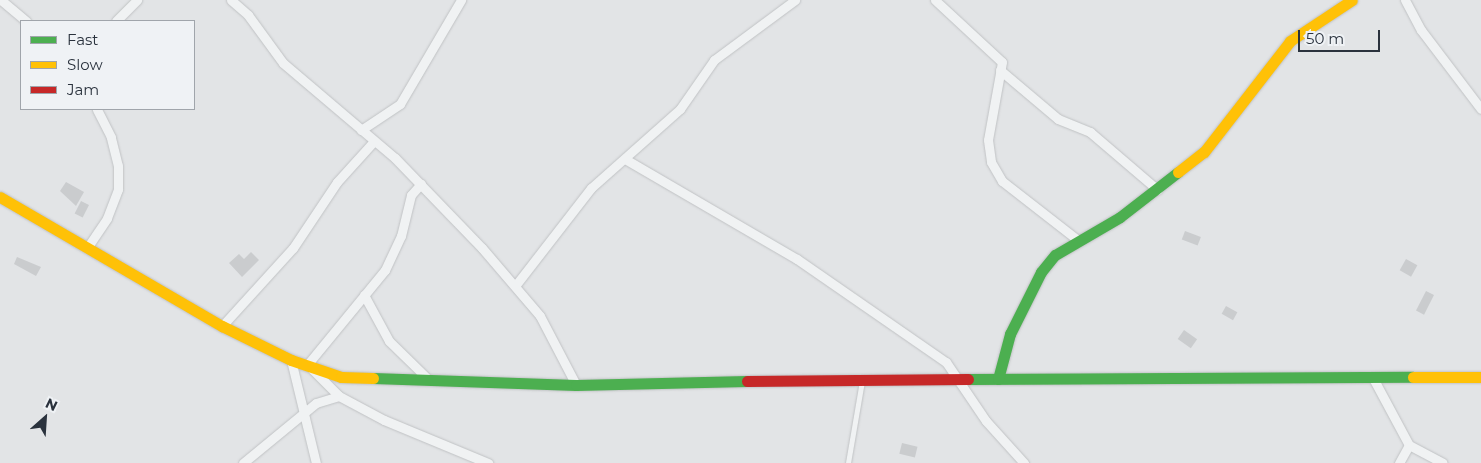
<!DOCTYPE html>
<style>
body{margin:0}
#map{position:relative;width:1481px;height:463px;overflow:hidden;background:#e2e4e6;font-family:Montserrat,sans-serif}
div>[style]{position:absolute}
.building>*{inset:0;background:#caccce;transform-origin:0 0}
.roads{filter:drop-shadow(0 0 1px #c0c2c4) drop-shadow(0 0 1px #c0c2c4)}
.lane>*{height:4.5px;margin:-2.25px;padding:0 2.25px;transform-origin:2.25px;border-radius:2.25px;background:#f0f2f3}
.street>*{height:9px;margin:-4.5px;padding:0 4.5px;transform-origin:4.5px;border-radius:4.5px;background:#f0f2f3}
.fast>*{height:11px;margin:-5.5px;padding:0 5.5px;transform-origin:5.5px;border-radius:5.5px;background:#4caf50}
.slow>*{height:11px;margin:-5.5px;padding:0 5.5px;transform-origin:5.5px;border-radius:5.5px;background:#ffc107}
.jam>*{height:11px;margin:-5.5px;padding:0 5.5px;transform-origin:5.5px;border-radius:5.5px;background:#c62828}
span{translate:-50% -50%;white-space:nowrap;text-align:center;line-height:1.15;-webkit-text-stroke:4px #eff2f5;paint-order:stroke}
.legend{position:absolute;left:20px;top:20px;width:175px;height:90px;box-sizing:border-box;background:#eff2f5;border:1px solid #a0a5ab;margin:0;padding:6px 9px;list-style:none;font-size:15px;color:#2a323d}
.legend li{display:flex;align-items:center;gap:10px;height:25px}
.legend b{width:25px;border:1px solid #a0a5ab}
.north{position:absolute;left:20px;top:393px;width:50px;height:50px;-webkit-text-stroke:4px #eff2f5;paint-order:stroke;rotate:26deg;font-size:14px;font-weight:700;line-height:20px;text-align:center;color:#2a323d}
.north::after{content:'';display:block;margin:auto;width:18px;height:22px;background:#2a323d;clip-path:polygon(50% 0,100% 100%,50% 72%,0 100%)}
.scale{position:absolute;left:1298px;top:30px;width:82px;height:22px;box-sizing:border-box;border:2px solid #2a323d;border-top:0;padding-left:6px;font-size:15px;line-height:18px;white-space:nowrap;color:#2a323d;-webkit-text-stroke:4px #eff2f5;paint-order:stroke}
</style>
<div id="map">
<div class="building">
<i style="clip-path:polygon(66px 182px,84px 192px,76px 206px,60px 191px)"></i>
<i style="left:81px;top:201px;width:9px;height:14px;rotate:27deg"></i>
<i style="left:1185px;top:231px;width:17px;height:9px;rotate:21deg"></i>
<i style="clip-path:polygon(251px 252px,259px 260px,242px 277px,229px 263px,239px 254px,244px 259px)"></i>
<i style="clip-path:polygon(17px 257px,41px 267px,36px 276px,14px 264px)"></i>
<i style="left:1406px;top:259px;width:13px;height:13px;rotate:29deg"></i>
<i style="left:1426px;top:291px;width:9px;height:22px;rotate:27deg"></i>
<i style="left:1226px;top:306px;width:13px;height:9px;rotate:29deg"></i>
<i style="left:1184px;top:330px;width:16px;height:11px;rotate:35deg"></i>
<i style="left:902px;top:443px;width:16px;height:11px;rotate:14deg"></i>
</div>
<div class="roads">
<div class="lane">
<i style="left:848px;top:463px;width:83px;rotate:-80.3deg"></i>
</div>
<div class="street">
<i style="left:1px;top:0;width:33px;rotate:40deg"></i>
<i style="left:231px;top:0;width:23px;rotate:41deg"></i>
<i style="left:248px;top:15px;width:59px;rotate:53.9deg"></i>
<i style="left:283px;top:63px;width:147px;rotate:40.3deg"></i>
<i style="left:395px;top:158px;width:125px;rotate:46deg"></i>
<i style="left:482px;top:248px;width:89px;rotate:49.5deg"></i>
<i style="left:540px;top:316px;width:78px;rotate:62.4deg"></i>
<i style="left:935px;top:0;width:91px;rotate:42.8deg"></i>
<i style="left:1002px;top:62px;width:79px;rotate:100.2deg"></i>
<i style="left:988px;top:140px;width:22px;rotate:82deg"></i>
<i style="left:991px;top:162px;width:22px;rotate:60deg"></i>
<i style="left:1002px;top:181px;width:98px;rotate:37.9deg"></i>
<i style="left:1405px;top:0;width:34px;rotate:62deg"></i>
<i style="left:1421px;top:30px;width:99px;rotate:52.8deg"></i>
<i style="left:116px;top:21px;width:30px;rotate:-45deg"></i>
<i style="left:1000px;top:70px;width:76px;rotate:40.2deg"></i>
<i style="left:1058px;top:119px;width:35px;rotate:22deg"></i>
<i style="left:1090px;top:132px;width:89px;rotate:40.5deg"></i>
<i style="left:361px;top:130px;width:47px;rotate:-33.7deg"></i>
<i style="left:400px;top:104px;width:121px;rotate:-59.6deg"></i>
<i style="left:625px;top:159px;width:199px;rotate:30.2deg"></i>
<i style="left:797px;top:259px;width:181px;rotate:34.7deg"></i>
<i style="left:946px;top:362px;width:71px;rotate:55.9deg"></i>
<i style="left:986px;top:421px;width:57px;rotate:47.9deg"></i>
<i style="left:87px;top:248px;width:36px;rotate:-56deg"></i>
<i style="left:107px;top:218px;width:31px;rotate:-69deg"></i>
<i style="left:118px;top:189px;width:23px;rotate:-90deg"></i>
<i style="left:118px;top:166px;width:30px;rotate:-104deg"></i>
<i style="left:111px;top:137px;width:31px;rotate:-117deg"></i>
<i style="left:515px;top:286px;width:124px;rotate:-52.2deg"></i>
<i style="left:591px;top:188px;width:119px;rotate:-41.6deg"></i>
<i style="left:680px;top:109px;width:60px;rotate:-55.2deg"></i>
<i style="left:714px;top:60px;width:101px;rotate:-36.5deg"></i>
<i style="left:364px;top:295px;width:52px;rotate:61.5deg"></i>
<i style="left:389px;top:341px;width:56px;rotate:44.3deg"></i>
<i style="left:222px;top:326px;width:105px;rotate:-47.7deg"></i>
<i style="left:293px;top:248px;width:79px;rotate:-56.3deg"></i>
<i style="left:337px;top:182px;width:55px;rotate:-47.9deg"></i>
<i style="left:291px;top:360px;width:106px;rotate:76.4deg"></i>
<i style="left:307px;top:365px;width:123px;rotate:-50.6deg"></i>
<i style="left:385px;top:270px;width:38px;rotate:-65deg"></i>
<i style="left:401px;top:236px;width:42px;rotate:-76.3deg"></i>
<i style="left:411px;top:195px;width:15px;rotate:-48deg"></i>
<i style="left:310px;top:367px;width:41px;rotate:45deg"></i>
<i style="left:339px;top:396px;width:51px;rotate:28.1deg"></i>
<i style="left:384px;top:420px;width:113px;rotate:22.5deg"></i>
<i style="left:1373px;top:378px;width:76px;rotate:61.8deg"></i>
<i style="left:1409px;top:445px;width:21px;rotate:119deg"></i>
<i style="left:1409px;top:445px;width:38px;rotate:28deg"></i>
<i style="left:243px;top:463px;width:94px;rotate:-39.4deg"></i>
<i style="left:316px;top:403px;width:24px;rotate:-17deg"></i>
</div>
<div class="fast">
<i style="left:373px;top:378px;width:203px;rotate:2deg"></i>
<i style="left:576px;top:385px;width:171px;rotate:-1.3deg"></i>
<i style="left:968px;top:379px;width:445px;rotate:-0.3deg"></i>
<i style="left:998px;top:379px;width:47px;rotate:-75.1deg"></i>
<i style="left:1010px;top:334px;width:69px;rotate:-63.4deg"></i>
<i style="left:1041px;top:272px;width:22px;rotate:-51deg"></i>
<i style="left:1055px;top:255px;width:75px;rotate:-30.3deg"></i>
<i style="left:1120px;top:217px;width:73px;rotate:-37.8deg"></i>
</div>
<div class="slow">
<i style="left:1178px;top:172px;width:33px;rotate:-38deg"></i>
<i style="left:1204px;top:152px;width:140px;rotate:-52.2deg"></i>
<i style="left:1290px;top:41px;width:74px;rotate:-33.5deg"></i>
<i style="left:0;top:197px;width:257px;rotate:30.2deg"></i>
<i style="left:222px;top:326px;width:77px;rotate:26.2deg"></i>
<i style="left:291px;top:360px;width:53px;rotate:18.8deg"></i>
<i style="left:341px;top:377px;width:32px;rotate:2deg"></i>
<i style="left:1413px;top:377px;width:68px"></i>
</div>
<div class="jam">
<i style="left:747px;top:381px;width:221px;rotate:-0.5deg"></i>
</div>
</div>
<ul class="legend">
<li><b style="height:6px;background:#4caf50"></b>Fast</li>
<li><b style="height:6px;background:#ffc107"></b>Slow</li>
<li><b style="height:6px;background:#c62828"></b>Jam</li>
</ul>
<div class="north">N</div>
<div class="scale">50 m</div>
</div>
